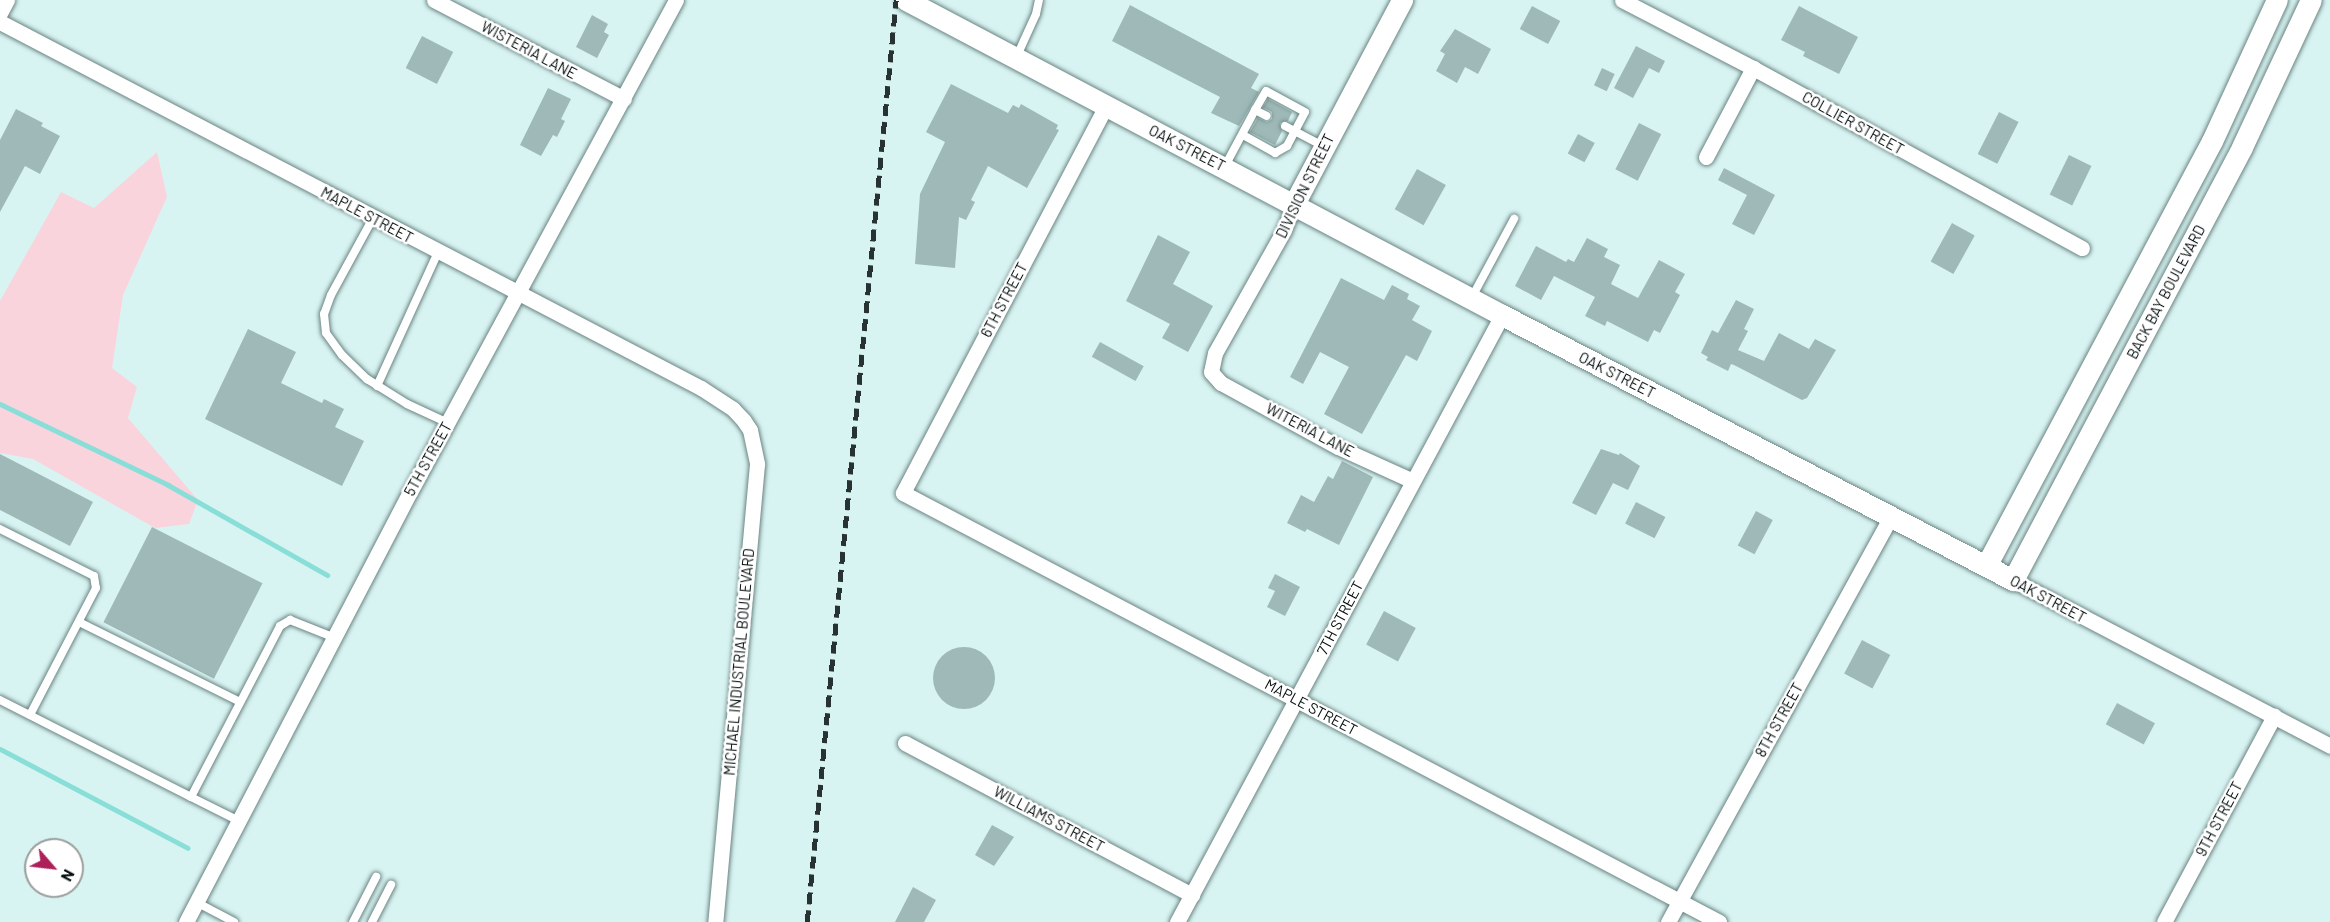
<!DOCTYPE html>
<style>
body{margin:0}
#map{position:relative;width:2330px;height:922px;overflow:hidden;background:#d8f4f2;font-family:Barlow,sans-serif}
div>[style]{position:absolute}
.green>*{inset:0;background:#f9d4dd}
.stream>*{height:5px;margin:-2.5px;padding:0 2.5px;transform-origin:2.5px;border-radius:2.5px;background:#8aded8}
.building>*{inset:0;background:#9eb9b7;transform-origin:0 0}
.round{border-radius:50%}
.roads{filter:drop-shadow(0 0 2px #6a8482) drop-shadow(0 0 2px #6a8482)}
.lane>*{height:8px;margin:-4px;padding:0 4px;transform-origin:4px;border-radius:4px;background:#fff}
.street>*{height:15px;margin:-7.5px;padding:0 7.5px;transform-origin:7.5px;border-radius:7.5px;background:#fff}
.secondary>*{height:21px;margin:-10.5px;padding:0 10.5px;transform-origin:10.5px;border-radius:10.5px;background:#fff}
.rail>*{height:4.5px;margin-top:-2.25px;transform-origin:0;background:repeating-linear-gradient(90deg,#273332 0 12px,transparent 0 18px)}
span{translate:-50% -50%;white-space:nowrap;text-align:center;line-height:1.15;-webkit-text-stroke:5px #fff;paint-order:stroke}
.street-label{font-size:15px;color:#050d0d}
.north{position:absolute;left:24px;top:838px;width:60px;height:60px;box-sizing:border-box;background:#fff;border:2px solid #9b9e9e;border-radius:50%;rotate:118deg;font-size:16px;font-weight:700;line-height:24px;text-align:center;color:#050d0d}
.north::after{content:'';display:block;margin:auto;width:21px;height:27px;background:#ad205a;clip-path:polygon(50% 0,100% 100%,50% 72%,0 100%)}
</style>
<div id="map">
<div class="green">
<i style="clip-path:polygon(157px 152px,167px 197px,123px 295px,112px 368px,137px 387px,128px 418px,198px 500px,189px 524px,155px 528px,33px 459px,0 453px,0 301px,61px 192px,94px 208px)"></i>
</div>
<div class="stream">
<i style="left:0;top:404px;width:187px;rotate:25.7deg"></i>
<i style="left:168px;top:485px;width:183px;rotate:29.5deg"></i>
<i style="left:0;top:749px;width:212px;rotate:27.8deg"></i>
</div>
<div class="building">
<i style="clip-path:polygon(1130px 5px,1259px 74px,1251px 88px,1259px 92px,1239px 126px,1211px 113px,1220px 97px,1112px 41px)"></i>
<i style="left:1532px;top:6px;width:32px;height:26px;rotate:28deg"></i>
<i style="clip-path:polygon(1799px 6px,1858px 37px,1839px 74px,1803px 56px,1805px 52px,1781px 40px)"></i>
<i style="clip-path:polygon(592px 15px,608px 24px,604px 32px,609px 35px,597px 58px,576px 47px)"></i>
<i style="clip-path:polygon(1455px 29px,1491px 49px,1478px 74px,1465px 67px,1457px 83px,1436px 71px,1445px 54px,1440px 51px)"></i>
<i style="left:422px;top:36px;width:35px;height:36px;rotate:27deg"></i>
<i style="clip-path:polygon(1636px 46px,1665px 61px,1659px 73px,1649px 68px,1633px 98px,1614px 88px)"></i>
<i style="left:1602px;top:68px;width:14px;height:19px;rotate:25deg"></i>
<i style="clip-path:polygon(951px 84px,1008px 113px,1013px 105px,1019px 108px,1021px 104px,1058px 125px,1056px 129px,1059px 130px,1027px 188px,988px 166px,971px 200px,975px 202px,966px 220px,959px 217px,955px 268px,915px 264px,920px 194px,945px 142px,926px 132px)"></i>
<i style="clip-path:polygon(548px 88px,571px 99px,561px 119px,565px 121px,557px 137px,553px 135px,541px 156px,520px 145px)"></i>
<i style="clip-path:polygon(1268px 99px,1292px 112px,1288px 121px,1280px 123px,1282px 131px,1275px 145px,1250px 132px,1258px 118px,1267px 122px,1272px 119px,1272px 112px,1263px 107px)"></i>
<i style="clip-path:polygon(16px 109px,43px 123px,41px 126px,60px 136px,40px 174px,25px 166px,0 212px,0 140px)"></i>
<i style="left:1999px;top:112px;width:22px;height:47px;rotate:27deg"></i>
<i style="left:1639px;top:123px;width:25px;height:52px;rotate:27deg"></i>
<i style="left:1578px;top:134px;width:19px;height:22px;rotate:28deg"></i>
<i style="left:2069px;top:155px;width:25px;height:44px;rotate:26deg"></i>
<i style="clip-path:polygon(1724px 168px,1775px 195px,1754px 235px,1732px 224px,1747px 195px,1718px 180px)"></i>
<i style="left:1417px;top:169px;width:33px;height:46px;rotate:29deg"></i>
<i style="left:1952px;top:223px;width:26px;height:44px;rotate:29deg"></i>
<i style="clip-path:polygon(1158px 235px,1190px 252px,1173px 284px,1213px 306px,1188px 352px,1162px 338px,1170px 324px,1126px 301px)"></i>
<i style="clip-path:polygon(1587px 238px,1608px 249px,1604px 257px,1620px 265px,1611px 284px,1638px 298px,1659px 260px,1685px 274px,1675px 292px,1680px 295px,1660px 333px,1654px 330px,1648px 342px,1607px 321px,1605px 326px,1585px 316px,1595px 297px,1554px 276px,1541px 300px,1515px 286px,1536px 246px,1566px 262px,1568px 259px,1574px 262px)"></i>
<i style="clip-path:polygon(1341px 278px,1384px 300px,1392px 285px,1409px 294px,1407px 299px,1420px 306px,1412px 320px,1432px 331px,1417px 361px,1406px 355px,1362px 434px,1324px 414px,1349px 367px,1320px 352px,1303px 384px,1290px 377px)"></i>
<i style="clip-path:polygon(1736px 300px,1754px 309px,1744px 329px,1748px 331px,1738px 350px,1764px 361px,1779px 333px,1809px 349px,1815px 339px,1836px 350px,1807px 398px,1802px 400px,1734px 365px,1731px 364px,1728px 371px,1706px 360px,1708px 357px,1701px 353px,1712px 330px,1718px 333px)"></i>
<i style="clip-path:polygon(248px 329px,296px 352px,281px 383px,322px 403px,324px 399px,344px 409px,335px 427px,364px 441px,342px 486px,205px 419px)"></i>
<i style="left:1100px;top:342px;width:50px;height:17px;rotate:29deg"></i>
<i style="clip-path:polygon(1601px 449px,1619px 455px,1620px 453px,1640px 466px,1628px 490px,1613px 483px,1596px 515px,1572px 503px)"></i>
<i style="clip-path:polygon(0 454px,93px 502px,70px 546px,0 510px)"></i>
<i style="clip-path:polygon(1342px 461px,1373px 477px,1339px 545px,1307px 529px,1305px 532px,1287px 523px,1301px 495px,1314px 502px,1328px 476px,1333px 479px)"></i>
<i style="left:1636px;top:502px;width:33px;height:24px;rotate:27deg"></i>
<i style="left:1756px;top:511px;width:19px;height:39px;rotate:28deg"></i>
<i style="left:152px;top:527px;width:124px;height:107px;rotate:27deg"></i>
<i style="clip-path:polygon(1275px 574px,1300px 587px,1285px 616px,1267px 607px,1275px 591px,1268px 588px)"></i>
<i style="left:1384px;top:611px;width:36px;height:38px;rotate:28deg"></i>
<i style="left:1862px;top:640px;width:32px;height:38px;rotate:28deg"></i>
<i class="round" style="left:933px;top:647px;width:62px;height:62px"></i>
<i style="left:2117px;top:703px;width:43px;height:24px;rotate:28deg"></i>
<i style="clip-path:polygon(992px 825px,1014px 837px,994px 866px,975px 855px)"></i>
<i style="clip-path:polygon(913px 887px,936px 900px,924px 922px,895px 922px)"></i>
</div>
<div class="roads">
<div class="lane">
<i style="left:1016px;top:58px;width:48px;rotate:-65.6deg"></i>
<i style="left:1036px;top:14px;width:14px;rotate:-78deg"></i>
<i style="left:1285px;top:126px;width:43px;rotate:27.8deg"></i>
<i style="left:1243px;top:135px;width:37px;rotate:29deg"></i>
<i style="left:1275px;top:153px;width:14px;rotate:-30deg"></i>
<i style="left:1287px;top:146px;width:38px;rotate:-62deg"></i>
<i style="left:1305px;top:112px;width:44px;rotate:-151.7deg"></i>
<i style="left:1266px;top:91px;width:22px;rotate:120deg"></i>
<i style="left:1225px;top:166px;width:64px;rotate:-61.8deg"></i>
<i style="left:1255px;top:110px;width:13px;rotate:27deg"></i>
<i style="left:373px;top:218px;width:88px;rotate:118.6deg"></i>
<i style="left:331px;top:295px;width:20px;rotate:110deg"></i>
<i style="left:324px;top:314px;width:19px;rotate:84deg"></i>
<i style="left:326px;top:333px;width:27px;rotate:54deg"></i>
<i style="left:342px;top:355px;width:35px;rotate:44deg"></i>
<i style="left:367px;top:379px;width:47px;rotate:32deg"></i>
<i style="left:407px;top:404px;width:45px;rotate:24.9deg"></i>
<i style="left:1472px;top:297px;width:89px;rotate:-61.7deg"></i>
<i style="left:377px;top:386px;width:147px;rotate:-65.5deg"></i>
<i style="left:0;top:529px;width:105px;rotate:26.6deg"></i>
<i style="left:94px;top:576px;width:12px;rotate:81deg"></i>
<i style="left:96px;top:588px;width:143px;rotate:117.5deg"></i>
<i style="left:79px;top:622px;width:180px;rotate:26.4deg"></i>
<i style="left:0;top:700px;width:214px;rotate:26.9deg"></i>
<i style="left:191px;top:797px;width:193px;rotate:-62.5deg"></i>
<i style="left:280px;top:626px;width:12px;rotate:-31deg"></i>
<i style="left:290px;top:620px;width:48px;rotate:21.8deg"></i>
<i style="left:191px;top:797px;width:54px;rotate:26.6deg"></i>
<i style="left:196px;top:902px;width:43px;rotate:27.8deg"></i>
<i style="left:353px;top:922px;width:51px;rotate:-62.9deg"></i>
<i style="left:372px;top:922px;width:42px;rotate:-62.8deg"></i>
</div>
<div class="street">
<i style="left:434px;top:0;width:214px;rotate:27.5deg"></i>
<i style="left:1622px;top:0;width:148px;rotate:27.4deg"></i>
<i style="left:1753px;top:68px;width:375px;rotate:28.7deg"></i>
<i style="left:0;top:13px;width:15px;rotate:-62deg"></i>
<i style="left:0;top:22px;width:791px;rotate:27.57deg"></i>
<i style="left:701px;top:388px;width:38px;rotate:33deg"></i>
<i style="left:733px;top:409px;width:16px;rotate:47deg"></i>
<i style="left:744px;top:421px;width:11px;rotate:56deg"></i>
<i style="left:750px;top:430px;width:35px;rotate:78deg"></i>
<i style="left:757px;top:464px;width:460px;rotate:95.2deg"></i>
<i style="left:1106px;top:106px;width:437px;rotate:117.7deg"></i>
<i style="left:903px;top:493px;width:922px;rotate:27.73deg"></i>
<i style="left:1706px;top:157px;width:101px;rotate:-62.2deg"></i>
<i style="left:1294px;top:204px;width:28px;rotate:111deg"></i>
<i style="left:1284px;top:230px;width:141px;rotate:119.3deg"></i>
<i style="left:1215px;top:353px;width:19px;rotate:102deg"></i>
<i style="left:1211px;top:372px;width:15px;rotate:48deg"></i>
<i style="left:1221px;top:383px;width:133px;rotate:28.7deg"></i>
<i style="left:1338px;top:447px;width:82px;rotate:24.4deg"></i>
<i style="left:2013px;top:580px;width:358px;rotate:27.6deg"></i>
<i style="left:905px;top:743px;width:325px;rotate:27.9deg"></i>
<i style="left:186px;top:922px;width:485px;rotate:-62.5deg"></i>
<i style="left:410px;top:492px;width:559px;rotate:-61.6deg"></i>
<i style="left:1177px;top:922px;width:689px;rotate:-61.83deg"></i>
<i style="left:1668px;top:922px;width:462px;rotate:-61.2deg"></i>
<i style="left:2164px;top:922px;width:234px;rotate:-61.9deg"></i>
</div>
<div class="secondary">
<i style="left:906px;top:0;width:674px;rotate:27.86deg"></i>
<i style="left:1502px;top:315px;width:576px;rotate:27.41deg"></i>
<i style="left:2013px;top:580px;width:490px;rotate:-62.1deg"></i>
<i style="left:2242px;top:147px;width:162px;rotate:-64.9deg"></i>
<i style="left:1294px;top:204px;width:231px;rotate:-62.1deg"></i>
<i style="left:1986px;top:566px;width:481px;rotate:-62deg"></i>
<i style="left:2212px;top:141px;width:155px;rotate:-65.3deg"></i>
</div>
</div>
<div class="rail">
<i style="left:807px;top:922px;width:926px;rotate:-84.49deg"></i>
</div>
<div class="street-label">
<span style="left:529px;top:50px;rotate:28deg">WISTERIA LANE</span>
<span style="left:1853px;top:123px;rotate:29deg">COLLIER STREET</span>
<span style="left:1187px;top:148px;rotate:27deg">OAK STREET</span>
<span style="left:1305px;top:186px;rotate:-64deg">DIVISION STREET</span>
<span style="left:367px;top:215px;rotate:28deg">MAPLE STREET</span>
<span style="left:2166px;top:292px;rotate:-62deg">BACK BAY BOULEVARD</span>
<span style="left:1004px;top:300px;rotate:-62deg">6TH STREET</span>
<span style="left:1617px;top:375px;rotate:27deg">OAK STREET</span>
<span style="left:1310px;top:430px;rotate:28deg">WITERIA LANE</span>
<span style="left:428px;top:459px;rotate:-61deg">5TH STREET</span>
<span style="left:2048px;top:599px;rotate:28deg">OAK STREET</span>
<span style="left:1340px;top:618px;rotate:-62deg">7TH STREET</span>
<span style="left:739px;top:662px;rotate:-85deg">MICHAEL INDUSTRIAL BOULEVARD</span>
<span style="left:1311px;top:707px;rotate:28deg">MAPLE STREET</span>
<span style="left:1779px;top:720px;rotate:-61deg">8TH STREET</span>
<span style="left:1049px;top:819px;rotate:28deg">WILLIAMS STREET</span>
<span style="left:2219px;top:819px;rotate:-62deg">9TH STREET</span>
</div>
<div class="north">N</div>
</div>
